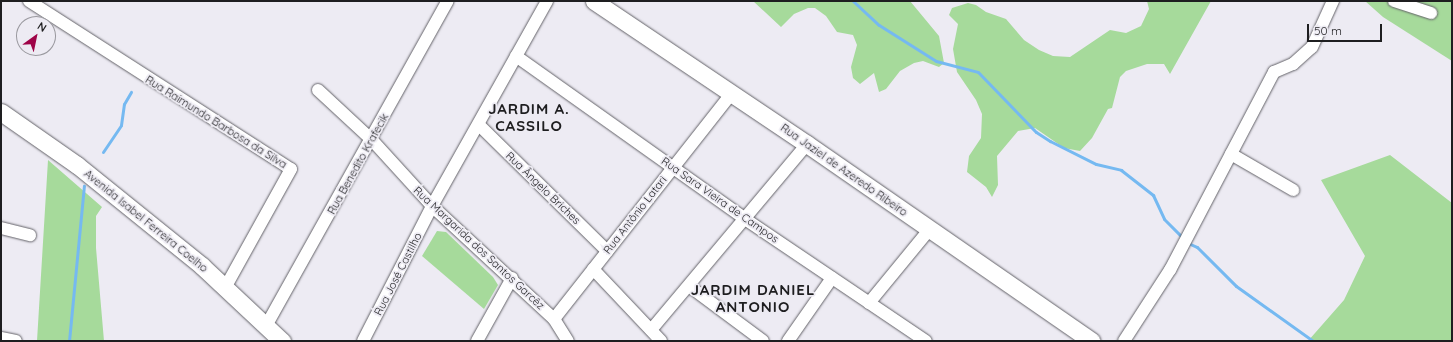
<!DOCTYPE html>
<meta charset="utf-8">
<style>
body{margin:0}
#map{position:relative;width:1453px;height:342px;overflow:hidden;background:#edebf3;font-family:Quicksand,sans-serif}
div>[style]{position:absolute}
.green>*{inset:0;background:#a6da9b}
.stream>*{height:3px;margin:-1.5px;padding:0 1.5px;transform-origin:1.5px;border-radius:1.5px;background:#75b9f1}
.roads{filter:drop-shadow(0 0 1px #636268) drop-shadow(0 0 1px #636268)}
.street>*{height:12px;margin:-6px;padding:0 6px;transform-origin:6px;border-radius:6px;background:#fff}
.secondary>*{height:17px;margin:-8.5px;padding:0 8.5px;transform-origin:8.5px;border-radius:8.5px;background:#fff}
span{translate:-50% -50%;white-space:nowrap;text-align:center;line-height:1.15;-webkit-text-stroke:3.5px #edebf3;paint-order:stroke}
.street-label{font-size:11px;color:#1e1e20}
.district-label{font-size:15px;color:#1e1e20;font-weight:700;letter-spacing:1px}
.frame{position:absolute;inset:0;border:2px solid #1e1e20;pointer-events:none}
.north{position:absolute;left:16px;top:16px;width:40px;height:40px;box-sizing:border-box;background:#edebf3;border:1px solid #9a999f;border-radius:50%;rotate:33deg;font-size:11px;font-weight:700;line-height:16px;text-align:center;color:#1e1e20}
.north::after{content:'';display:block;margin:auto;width:14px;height:18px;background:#9f0448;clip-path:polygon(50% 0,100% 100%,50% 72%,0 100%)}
.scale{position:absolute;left:1307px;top:24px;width:75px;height:18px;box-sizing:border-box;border:2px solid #1e1e20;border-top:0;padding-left:5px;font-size:12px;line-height:14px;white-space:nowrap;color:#1e1e20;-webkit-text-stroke:3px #edebf3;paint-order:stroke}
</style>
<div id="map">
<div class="green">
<i style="clip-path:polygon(753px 1px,910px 1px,939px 36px,944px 63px,939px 67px,923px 61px,914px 63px,900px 71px,886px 89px,879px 92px,874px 73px,860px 84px,853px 78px,851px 67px,857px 45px,853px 35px,837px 32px,826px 16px,815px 8px,808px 8px,794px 14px,781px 27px)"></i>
<i style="clip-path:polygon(1147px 1px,1211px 1px,1170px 74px,1164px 64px,1147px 64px,1126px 71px,1120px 77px,1112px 108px,1108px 109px,1092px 138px,1080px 151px,1064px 148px,1035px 128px,1018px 131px,997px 156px,998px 185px,992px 197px,986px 187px,967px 172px,969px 156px,981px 138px,982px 114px,976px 100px,957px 72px,953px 49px,958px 24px,949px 15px,952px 8px,968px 3px,976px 5px,986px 12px,1006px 19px,1024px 40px,1039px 50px,1053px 56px,1070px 57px,1110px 30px,1126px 33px,1141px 26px,1149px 9px)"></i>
<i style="clip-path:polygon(1365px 1px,1452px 1px,1452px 61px,1383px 17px)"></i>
<i style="clip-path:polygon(1390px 155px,1452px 203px,1452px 341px,1308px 341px,1344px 300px,1365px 256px,1321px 180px)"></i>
<i style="clip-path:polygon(48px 160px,102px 207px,96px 216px,96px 248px,104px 341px,37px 341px)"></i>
<i style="clip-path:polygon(437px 231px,446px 232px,493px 277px,498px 285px,484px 309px,422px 256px)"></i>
</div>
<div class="stream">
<i style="left:853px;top:1px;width:35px;rotate:43deg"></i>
<i style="left:879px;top:25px;width:67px;rotate:32.3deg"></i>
<i style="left:936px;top:61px;width:43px;rotate:14.7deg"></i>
<i style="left:978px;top:72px;width:83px;rotate:46deg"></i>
<i style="left:1036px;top:132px;width:17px;rotate:33deg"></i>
<i style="left:1050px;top:141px;width:51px;rotate:26.6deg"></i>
<i style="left:1096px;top:164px;width:26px;rotate:13deg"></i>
<i style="left:1121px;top:170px;width:41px;rotate:38deg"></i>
<i style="left:1153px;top:195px;width:26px;rotate:65deg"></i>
<i style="left:1164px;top:219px;width:27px;rotate:45deg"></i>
<i style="left:103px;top:152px;width:32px;rotate:-56deg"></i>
<i style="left:121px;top:125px;width:21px;rotate:-82deg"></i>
<i style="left:124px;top:104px;width:14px;rotate:-60deg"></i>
<i style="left:1188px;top:243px;width:10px;rotate:24deg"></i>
<i style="left:1197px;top:247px;width:55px;rotate:45deg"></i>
<i style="left:1236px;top:286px;width:95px;rotate:35.5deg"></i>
<i style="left:69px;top:341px;width:156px;rotate:-84.5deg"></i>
</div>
<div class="roads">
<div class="street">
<i style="left:29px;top:1px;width:311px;rotate:32.7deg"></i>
<i style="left:291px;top:169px;width:136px;rotate:119deg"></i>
<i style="left:1394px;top:1px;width:39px;rotate:18deg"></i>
<i style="left:516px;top:56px;width:281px;rotate:35.4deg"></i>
<i style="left:745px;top:219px;width:218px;rotate:34deg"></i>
<i style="left:318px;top:90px;width:74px;rotate:42.8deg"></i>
<i style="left:372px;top:140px;width:89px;rotate:47.7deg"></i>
<i style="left:432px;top:206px;width:166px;rotate:42.8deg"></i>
<i style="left:554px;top:319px;width:26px;rotate:58deg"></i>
<i style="left:479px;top:125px;width:180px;rotate:44.5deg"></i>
<i style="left:1231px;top:154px;width:72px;rotate:30.1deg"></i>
<i style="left:1px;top:228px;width:30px;rotate:14deg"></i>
<i style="left:593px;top:269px;width:99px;rotate:46.6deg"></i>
<i style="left:689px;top:286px;width:92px;rotate:36.6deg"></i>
<i style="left:869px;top:303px;width:94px;rotate:-50.6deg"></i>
<i style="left:554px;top:319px;width:288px;rotate:-51.8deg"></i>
<i style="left:266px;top:326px;width:372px;rotate:-60.8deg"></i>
<i style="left:651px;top:330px;width:243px;rotate:-50deg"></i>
<i style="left:1px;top:338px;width:15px;rotate:11deg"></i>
<i style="left:363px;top:341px;width:152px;rotate:-62.9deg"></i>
<i style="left:432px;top:206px;width:235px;rotate:-60.7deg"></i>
<i style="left:477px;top:341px;width:72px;rotate:-60.9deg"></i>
<i style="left:788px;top:341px;width:77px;rotate:-55.1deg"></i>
<i style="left:1124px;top:341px;width:85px;rotate:-57.1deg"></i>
<i style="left:1170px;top:270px;width:224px;rotate:-62.3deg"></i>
<i style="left:1274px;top:72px;width:21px;rotate:-23deg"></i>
<i style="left:1293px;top:64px;width:25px;rotate:-42deg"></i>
<i style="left:1312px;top:47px;width:51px;rotate:-65.5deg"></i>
</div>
<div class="secondary">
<i style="left:594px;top:1px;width:257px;rotate:33.9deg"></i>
<i style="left:807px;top:144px;width:346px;rotate:34.7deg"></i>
<i style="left:1px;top:112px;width:93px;rotate:34.9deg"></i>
<i style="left:77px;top:165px;width:161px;rotate:38.9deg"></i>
<i style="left:202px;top:266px;width:110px;rotate:43.2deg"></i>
</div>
</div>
<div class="street-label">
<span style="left:216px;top:122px;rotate:32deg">Rua Raimundo Barbosa da Silva</span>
<span style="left:358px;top:164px;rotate:-61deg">Rua Benedito Krafecik</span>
<span style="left:844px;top:170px;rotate:35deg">Rua Jaziel de Azeredo Ribeiro</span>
<span style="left:543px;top:188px;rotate:44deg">Rua Ângelo Briches</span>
<span style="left:720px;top:200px;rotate:35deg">Rua Sara Vieira de Campos</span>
<span style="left:635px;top:215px;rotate:-52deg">Rua Antônio Latari</span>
<span style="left:146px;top:221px;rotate:39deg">Avenida Isabel Ferreira Coelho</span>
<span style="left:479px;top:248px;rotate:43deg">Rua Margarida dos Santos Garcêz</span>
<span style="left:398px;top:274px;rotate:-63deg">Rua José Castilho</span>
</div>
<div class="district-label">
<span style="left:529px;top:117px">JARDIM A.<br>CASSILO</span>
<span style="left:753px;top:298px">JARDIM DANIEL<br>ANTONIO</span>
</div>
<div class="frame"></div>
<div class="north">N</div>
<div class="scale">50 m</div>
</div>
